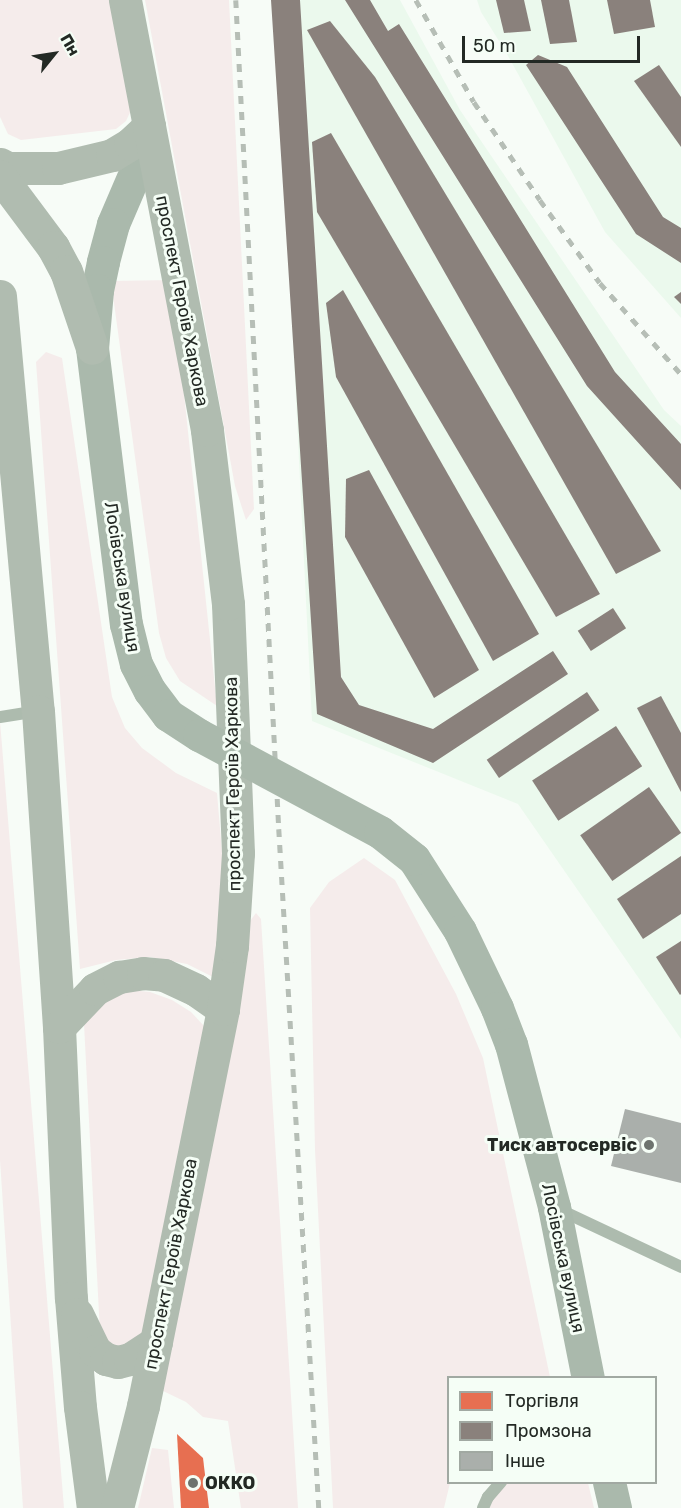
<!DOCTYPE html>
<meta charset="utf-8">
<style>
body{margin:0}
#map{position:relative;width:681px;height:1508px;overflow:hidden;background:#f7fcf7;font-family:Rubik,sans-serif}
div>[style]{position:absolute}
.built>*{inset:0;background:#ebf9ed}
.green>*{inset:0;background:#f5eceb}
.shops>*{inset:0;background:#e76f51}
.industry>*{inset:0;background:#8a817c;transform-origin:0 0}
.building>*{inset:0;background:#aaafab}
.service>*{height:12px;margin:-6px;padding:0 6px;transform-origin:6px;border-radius:6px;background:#adbbae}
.secondary>*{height:33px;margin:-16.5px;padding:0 16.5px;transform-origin:16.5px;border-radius:16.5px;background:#aab9ac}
.primary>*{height:33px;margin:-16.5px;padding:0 16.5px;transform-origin:16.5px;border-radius:16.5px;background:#b0bcb0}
.rail>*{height:4.5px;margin-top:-2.25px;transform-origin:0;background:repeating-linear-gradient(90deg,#b6beb6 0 8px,transparent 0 16px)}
.secondary-bridge>*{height:33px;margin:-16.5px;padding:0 16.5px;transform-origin:16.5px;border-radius:16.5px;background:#aab9ac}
.dots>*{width:16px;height:16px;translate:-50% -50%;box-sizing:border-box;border:3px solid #f5fef6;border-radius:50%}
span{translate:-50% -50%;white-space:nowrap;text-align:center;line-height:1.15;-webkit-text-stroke:6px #f5fef6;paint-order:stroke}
.street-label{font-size:18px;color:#232924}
.poi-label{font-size:18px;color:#232924;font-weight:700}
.right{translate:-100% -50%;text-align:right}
.left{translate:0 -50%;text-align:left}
.legend{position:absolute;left:447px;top:1376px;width:210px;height:108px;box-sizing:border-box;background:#f5fef6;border:2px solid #a1a9a2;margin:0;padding:8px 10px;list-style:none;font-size:18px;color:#232924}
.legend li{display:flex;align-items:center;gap:12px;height:30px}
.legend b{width:30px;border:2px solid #a1a9a2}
.north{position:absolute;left:24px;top:24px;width:60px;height:60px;-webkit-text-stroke:4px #f5fef6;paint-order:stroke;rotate:60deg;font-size:16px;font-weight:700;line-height:24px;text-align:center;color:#232924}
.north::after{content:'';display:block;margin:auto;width:21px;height:27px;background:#232924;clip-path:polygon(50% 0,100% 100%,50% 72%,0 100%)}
.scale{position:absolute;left:462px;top:36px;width:178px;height:27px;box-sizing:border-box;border:3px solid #232924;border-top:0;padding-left:8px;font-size:18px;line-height:21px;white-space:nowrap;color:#232924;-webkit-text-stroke:4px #f5fef6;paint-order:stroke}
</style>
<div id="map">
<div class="built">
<i style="clip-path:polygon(276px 0,400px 0,460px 110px,664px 410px,681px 426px,681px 1039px,518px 804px,312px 721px)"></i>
<i style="clip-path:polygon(477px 0,681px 0,681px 318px,605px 232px,507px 54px,481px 12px)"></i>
</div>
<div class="green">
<i style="clip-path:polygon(0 0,113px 0,133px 106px,126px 121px,116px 129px,21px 140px,8px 134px,0 117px)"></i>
<i style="clip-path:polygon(145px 0,229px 0,254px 509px,246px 520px,235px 486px)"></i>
<i style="clip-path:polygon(172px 280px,217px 706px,180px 681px,166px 658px,159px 633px,111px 281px)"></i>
<i style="clip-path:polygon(46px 352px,62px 358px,112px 697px,125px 728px,142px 748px,176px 773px,217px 793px,222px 852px,222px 917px,213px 977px,187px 964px,150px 957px,116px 960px,80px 969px,36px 362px)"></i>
<i style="clip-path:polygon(0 721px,64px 1508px,23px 1508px,0 1160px)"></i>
<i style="clip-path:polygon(364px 858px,395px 880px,456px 994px,483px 1058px,550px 1377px,448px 1378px,450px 1483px,444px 1508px,333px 1508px,315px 1150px,310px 908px,329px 882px)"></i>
<i style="clip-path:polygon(256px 913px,261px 919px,298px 1508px,241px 1508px,228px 1421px,203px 1417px,186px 1402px,161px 1390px,250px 921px)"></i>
<i style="clip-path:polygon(130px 990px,150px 992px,172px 1000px,191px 1012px,205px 1027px,143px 1339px,118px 1351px,100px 1333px,84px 1024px,92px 1009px,116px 994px)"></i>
<i style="clip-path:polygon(152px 1448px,168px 1450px,174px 1508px,138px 1508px)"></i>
<i style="clip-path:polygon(501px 1483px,588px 1483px,594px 1508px,489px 1508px)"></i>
</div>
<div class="shops">
<i style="clip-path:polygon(177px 1434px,203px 1458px,209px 1508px,181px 1508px)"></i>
</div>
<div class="industry">
<i style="clip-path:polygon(271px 0,300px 0,341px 677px,359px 705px,433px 729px,553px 651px,568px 674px,433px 763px,317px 714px)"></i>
<i style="clip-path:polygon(345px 0,370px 0,388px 31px,399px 24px,615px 372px,681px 444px,681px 490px,587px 386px)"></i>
<i style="clip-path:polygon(496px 0,524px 0,531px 31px,504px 33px)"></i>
<i style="clip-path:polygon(541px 0,569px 0,577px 42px,550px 44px)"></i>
<i style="clip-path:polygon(607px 0,650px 0,655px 27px,614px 34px)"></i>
<i style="clip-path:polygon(330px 21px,375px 77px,661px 551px,616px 574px,307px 30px)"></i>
<i style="clip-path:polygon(538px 55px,567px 67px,663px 217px,681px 228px,681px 263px,636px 234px,526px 65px)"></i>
<i style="clip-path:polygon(659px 65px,681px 97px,681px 147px,634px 81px)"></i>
<i style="clip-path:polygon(331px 133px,600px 594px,556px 617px,317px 212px,312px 142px)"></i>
<i style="clip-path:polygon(343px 290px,539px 634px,493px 661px,336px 377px,326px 303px)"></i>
<i style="clip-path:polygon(681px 292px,681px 304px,674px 297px)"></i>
<i style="clip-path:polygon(369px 470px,479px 670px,434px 698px,345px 537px,346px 479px)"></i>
<i style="left:613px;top:608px;width:24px;height:42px;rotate:57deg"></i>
<i style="left:587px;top:692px;width:22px;height:121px;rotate:56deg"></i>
<i style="clip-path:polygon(661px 696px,681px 733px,681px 792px,637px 708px)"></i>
<i style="left:616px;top:726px;width:48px;height:100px;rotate:57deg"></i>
<i style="left:649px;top:787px;width:56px;height:84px;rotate:55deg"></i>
<i style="clip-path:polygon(681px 856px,681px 914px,643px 939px,617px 899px)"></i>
<i style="clip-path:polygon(681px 941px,681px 994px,680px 995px,656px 957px)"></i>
</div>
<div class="building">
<i style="clip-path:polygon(625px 1109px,681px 1123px,681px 1183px,611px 1166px)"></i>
</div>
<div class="service">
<i style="left:0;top:717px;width:37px;rotate:-9deg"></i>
<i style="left:558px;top:1209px;width:136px;rotate:25.2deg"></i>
<i style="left:483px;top:1508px;width:12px;rotate:-66deg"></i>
<i style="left:488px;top:1497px;width:20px;rotate:-49deg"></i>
</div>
<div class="secondary">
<i style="left:149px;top:126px;width:44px;rotate:105.9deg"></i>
<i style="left:137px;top:168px;width:61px;rotate:113.2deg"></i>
<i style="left:113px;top:224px;width:39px;rotate:105deg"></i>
<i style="left:103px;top:262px;width:29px;rotate:102deg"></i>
<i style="left:97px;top:290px;width:58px;rotate:94.9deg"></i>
<i style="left:92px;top:348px;width:278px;rotate:83deg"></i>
<i style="left:126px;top:624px;width:41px;rotate:76deg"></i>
<i style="left:136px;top:664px;width:30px;rotate:63deg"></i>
<i style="left:150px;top:691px;width:30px;rotate:53deg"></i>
<i style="left:414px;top:859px;width:85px;rotate:57.4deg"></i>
<i style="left:460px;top:931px;width:85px;rotate:64.3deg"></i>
<i style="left:497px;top:1008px;width:39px;rotate:69deg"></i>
<i style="left:511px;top:1044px;width:169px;rotate:75.2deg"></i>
<i style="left:554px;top:1207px;width:174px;rotate:78.8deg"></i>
<i style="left:609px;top:1482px;width:27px;rotate:77deg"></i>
</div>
<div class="primary">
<i style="left:0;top:164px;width:9px;rotate:27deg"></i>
<i style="left:8px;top:168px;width:50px"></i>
<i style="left:58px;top:168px;width:56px;rotate:-13.5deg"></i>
<i style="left:112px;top:155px;width:21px;rotate:-31deg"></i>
<i style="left:130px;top:144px;width:26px;rotate:-43deg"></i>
<i style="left:0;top:176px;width:89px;rotate:53.3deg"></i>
<i style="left:53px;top:247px;width:27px;rotate:62deg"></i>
<i style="left:66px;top:271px;width:81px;rotate:71.3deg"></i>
<i style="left:0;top:296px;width:417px;rotate:84.8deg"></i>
<i style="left:38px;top:711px;width:317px;rotate:86.2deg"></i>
<i style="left:59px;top:1027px;width:271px;rotate:87.5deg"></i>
<i style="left:71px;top:1298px;width:109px;rotate:85.3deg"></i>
<i style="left:80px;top:1407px;width:102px;rotate:82.7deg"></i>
<i style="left:59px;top:1027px;width:52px;rotate:-46.5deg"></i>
<i style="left:95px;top:989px;width:27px;rotate:-27deg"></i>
<i style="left:119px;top:977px;width:24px;rotate:-9deg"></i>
<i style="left:143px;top:973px;width:21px;rotate:5deg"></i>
<i style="left:164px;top:975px;width:35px;rotate:25deg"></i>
<i style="left:196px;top:990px;width:33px;rotate:35deg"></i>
<i style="left:77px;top:1314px;width:41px;rotate:64.1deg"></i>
<i style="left:95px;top:1351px;width:14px;rotate:36deg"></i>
<i style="left:106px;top:1359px;width:12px;rotate:14deg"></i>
<i style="left:118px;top:1362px;width:12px;rotate:-14deg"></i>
<i style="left:130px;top:1359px;width:31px;rotate:-33deg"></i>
<i style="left:117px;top:1508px;width:105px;rotate:-75.7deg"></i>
<i style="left:143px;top:1406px;width:405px;rotate:-78.6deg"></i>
<i style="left:223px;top:1009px;width:64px;rotate:-81.9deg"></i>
<i style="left:232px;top:946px;width:93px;rotate:-86.3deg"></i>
<i style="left:238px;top:853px;width:249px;rotate:-92.3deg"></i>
<i style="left:228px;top:604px;width:175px;rotate:-96.9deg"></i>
<i style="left:207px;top:430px;width:438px;rotate:-100.8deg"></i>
</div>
<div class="rail">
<i style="left:236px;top:0;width:830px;rotate:87.03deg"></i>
<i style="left:279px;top:829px;width:680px;rotate:86.63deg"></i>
<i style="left:416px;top:0;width:117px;rotate:60.4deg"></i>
<i style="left:474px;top:102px;width:118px;rotate:56deg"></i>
<i style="left:540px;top:200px;width:102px;rotate:54.1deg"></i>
<i style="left:600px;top:283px;width:122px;rotate:48.3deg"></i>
</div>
<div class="secondary-bridge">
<i style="left:168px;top:715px;width:37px;rotate:33deg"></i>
<i style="left:199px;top:735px;width:205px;rotate:28.2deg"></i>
<i style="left:380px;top:832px;width:43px;rotate:38.5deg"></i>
</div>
<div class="dots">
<i style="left:649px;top:1145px;background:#6d736e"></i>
<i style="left:193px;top:1483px;background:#6d736e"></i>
</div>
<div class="street-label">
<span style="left:182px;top:301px;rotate:79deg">проспект Героїв Харкова</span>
<span style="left:122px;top:577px;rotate:81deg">Лосівська вулиця</span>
<span style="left:233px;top:784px;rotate:-91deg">проспект Героїв Харкова</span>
<span style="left:563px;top:1258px;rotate:78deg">Лосівська вулиця</span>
<span style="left:171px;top:1264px;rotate:-79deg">проспект Героїв Харкова</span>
</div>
<div class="poi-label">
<span class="right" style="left:637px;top:1145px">Тиск автосервіс</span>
<span class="left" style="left:205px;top:1483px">ОККО</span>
</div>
<ul class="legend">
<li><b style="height:16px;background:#e76f51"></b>Торгівля</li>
<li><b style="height:16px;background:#8a817c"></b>Промзона</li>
<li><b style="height:16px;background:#aaafab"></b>Інше</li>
</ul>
<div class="north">Пн</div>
<div class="scale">50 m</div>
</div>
